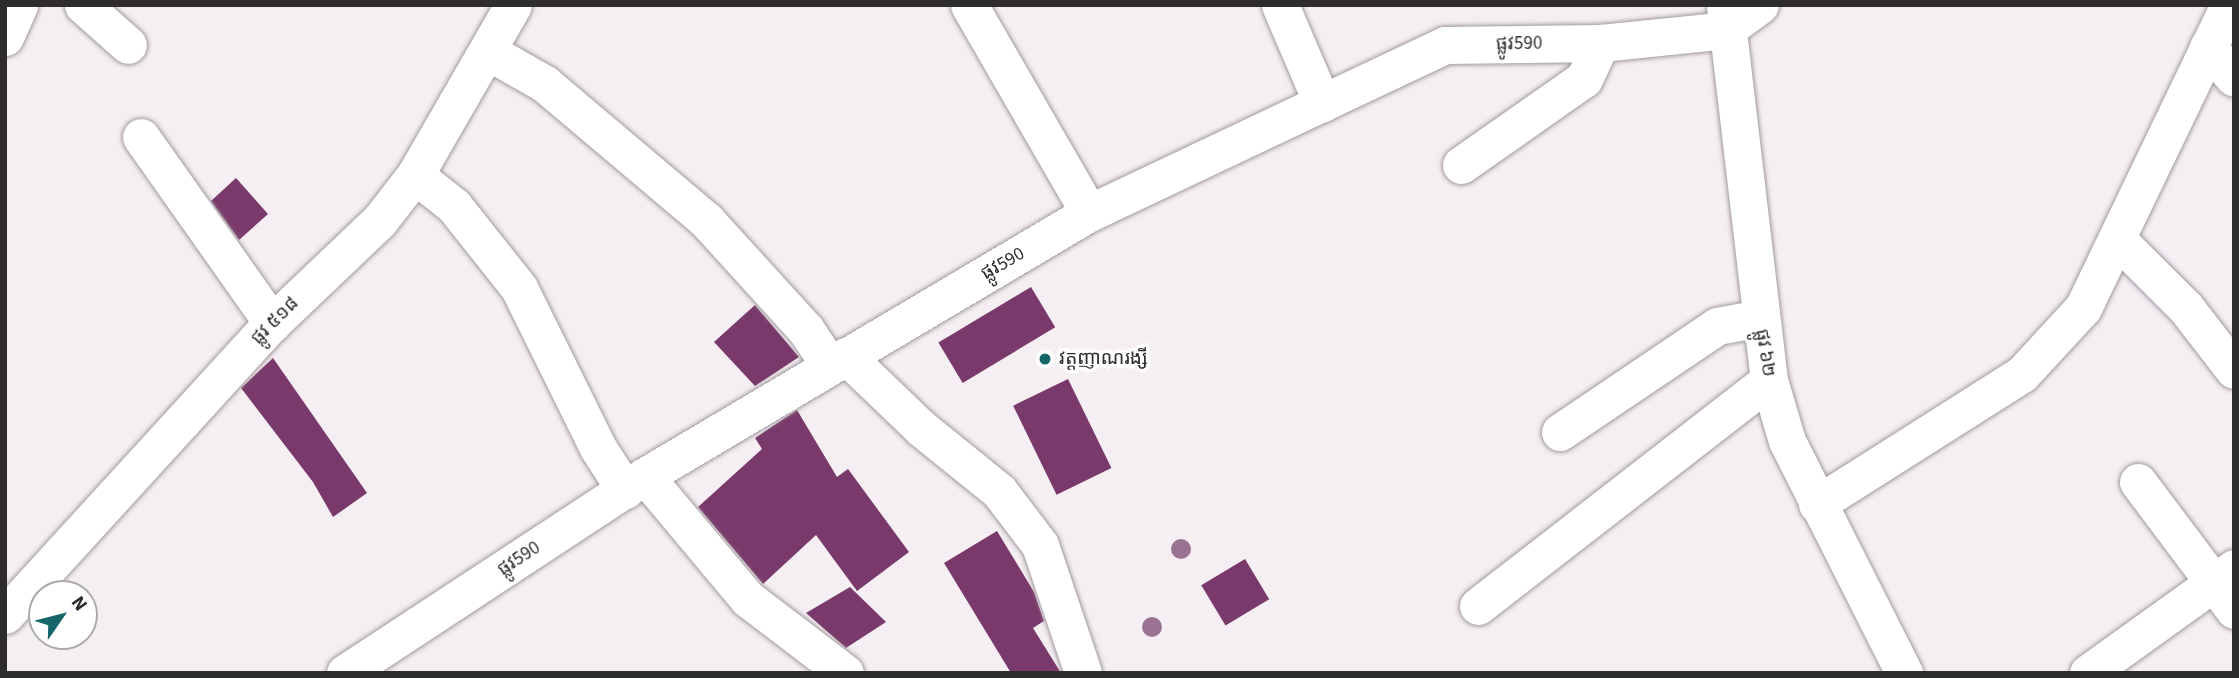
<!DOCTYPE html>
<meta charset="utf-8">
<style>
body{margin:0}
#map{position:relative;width:2239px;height:678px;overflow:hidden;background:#f5eef3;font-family:"Source Sans 3","Noto Sans Khmer",sans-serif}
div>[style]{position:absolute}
.building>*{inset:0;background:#79396a;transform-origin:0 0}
.roads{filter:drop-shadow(0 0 2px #a19a9f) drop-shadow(0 0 2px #a19a9f)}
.minor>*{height:37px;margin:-18.5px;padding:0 18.5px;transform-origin:18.5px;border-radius:18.5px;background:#fff}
.trees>*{width:20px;height:20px;margin:-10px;border-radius:50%;background:#997391}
.dots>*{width:19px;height:19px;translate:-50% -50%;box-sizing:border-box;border:4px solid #fff;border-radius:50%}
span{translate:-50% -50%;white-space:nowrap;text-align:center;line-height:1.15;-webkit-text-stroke:7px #fff;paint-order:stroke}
.street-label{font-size:19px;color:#2e2c2d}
.poi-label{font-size:19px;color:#2e2c2d}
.left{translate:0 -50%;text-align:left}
.frame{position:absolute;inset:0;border:7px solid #2e2c2d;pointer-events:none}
.north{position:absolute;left:28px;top:580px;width:70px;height:70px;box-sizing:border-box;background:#fff;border:2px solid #ababab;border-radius:50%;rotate:55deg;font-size:19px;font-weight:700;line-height:28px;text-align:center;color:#2e2c2d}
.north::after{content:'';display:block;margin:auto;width:24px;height:32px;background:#166569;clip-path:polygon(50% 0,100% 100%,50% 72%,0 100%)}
</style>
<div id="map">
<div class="building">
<i style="clip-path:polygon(236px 178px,268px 214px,239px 240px,211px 201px)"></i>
<i style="left:1031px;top:287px;width:47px;height:108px;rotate:59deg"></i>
<i style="clip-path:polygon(755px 305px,799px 357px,755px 386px,714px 342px)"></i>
<i style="clip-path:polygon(273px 358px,367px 493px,333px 517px,313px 482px,241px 388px)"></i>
<i style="left:1068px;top:379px;width:99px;height:61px;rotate:64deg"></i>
<i style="clip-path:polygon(797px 410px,837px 477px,848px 469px,909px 552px,857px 591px,816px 535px,763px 584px,698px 507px,762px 449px,755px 438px)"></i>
<i style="clip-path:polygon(997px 531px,1034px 592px,1044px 621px,1033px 628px,1061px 673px,1011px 673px,944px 563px)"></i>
<i style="left:1245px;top:559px;width:47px;height:51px;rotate:59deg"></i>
<i style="clip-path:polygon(850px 587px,886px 622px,846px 648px,806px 613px)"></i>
</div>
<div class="roads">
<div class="minor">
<i style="left:83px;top:5px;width:60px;rotate:41.6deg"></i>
<i style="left:969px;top:5px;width:240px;rotate:60deg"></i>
<i style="left:1280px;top:5px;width:107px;rotate:66.8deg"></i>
<i style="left:1725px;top:6px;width:377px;rotate:83.3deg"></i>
<i style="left:1769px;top:380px;width:64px;rotate:73.6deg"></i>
<i style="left:1787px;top:441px;width:260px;rotate:63.2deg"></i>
<i style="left:5px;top:37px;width:35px;rotate:-66deg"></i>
<i style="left:2208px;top:47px;width:40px;rotate:50deg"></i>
<i style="left:489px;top:52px;width:64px;rotate:29.7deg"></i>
<i style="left:545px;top:84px;width:211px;rotate:40.2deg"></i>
<i style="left:706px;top:220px;width:149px;rotate:47.7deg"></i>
<i style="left:806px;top:330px;width:43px;rotate:56.3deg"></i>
<i style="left:141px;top:137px;width:228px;rotate:54.8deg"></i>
<i style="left:1461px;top:165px;width:150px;rotate:-35deg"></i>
<i style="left:1584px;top:79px;width:40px;rotate:-65deg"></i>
<i style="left:415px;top:175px;width:50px;rotate:38.5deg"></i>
<i style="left:454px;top:206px;width:105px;rotate:51.6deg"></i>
<i style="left:519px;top:288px;width:178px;rotate:63.7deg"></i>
<i style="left:598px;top:448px;width:50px;rotate:57.3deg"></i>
<i style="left:2118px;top:240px;width:96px;rotate:45deg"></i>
<i style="left:2186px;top:308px;width:78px;rotate:52.3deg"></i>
<i style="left:846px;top:356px;width:104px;rotate:43.8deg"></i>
<i style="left:921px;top:428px;width:100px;rotate:38.9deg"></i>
<i style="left:999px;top:491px;width:68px;rotate:52.8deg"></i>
<i style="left:1040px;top:545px;width:135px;rotate:71.4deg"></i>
<i style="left:1560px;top:432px;width:189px;rotate:-34deg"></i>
<i style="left:1717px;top:326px;width:44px;rotate:-10.5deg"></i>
<i style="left:645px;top:476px;width:160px;rotate:50.1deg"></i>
<i style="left:748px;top:599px;width:122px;rotate:37.3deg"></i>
<i style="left:2138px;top:482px;width:160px;rotate:53.1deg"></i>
<i style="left:1817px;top:504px;width:243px;rotate:-32.4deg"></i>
<i style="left:2022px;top:374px;width:90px;rotate:-47.3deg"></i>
<i style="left:2083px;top:308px;width:336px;rotate:-64.3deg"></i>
<i style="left:1478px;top:606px;width:368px;rotate:-37.8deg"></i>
<i style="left:5px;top:615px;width:396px;rotate:-47.6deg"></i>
<i style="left:272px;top:323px;width:149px;rotate:-43.6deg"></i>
<i style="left:380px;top:220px;width:57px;rotate:-52.1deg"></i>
<i style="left:415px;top:175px;width:196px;rotate:-60deg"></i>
<i style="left:345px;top:673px;width:359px;rotate:-33.3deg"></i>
<i style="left:645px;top:476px;width:516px;rotate:-30.64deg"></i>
<i style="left:1089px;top:213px;width:258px;rotate:-25.3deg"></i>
<i style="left:1322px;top:103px;width:136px;rotate:-25.2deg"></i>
<i style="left:1445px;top:45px;width:156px;rotate:-0.7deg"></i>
<i style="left:1601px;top:43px;width:126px;rotate:-5.9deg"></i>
<i style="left:1726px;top:30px;width:42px;rotate:-36.3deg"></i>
<i style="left:2088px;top:673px;width:180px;rotate:-35.7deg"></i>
</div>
</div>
<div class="trees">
<i style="left:1181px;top:549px"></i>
<i style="left:1152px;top:627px"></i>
</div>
<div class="dots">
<i style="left:1045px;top:359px;background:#166569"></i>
</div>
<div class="street-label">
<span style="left:1519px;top:44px;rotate:-1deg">ផ្លូវ590</span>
<span style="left:1003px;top:264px;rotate:-30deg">ផ្លូវ590</span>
<span style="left:275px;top:321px;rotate:-45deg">ផ្លូវ ៥១៨</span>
<span style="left:1765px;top:353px;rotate:81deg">ផ្លូវ ៦២</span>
<span style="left:519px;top:559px;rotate:-33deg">ផ្លូវ590</span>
</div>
<div class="poi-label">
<span class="left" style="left:1059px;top:359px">វត្តញាណរង្សី</span>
</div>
<div class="frame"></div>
<div class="north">N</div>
</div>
